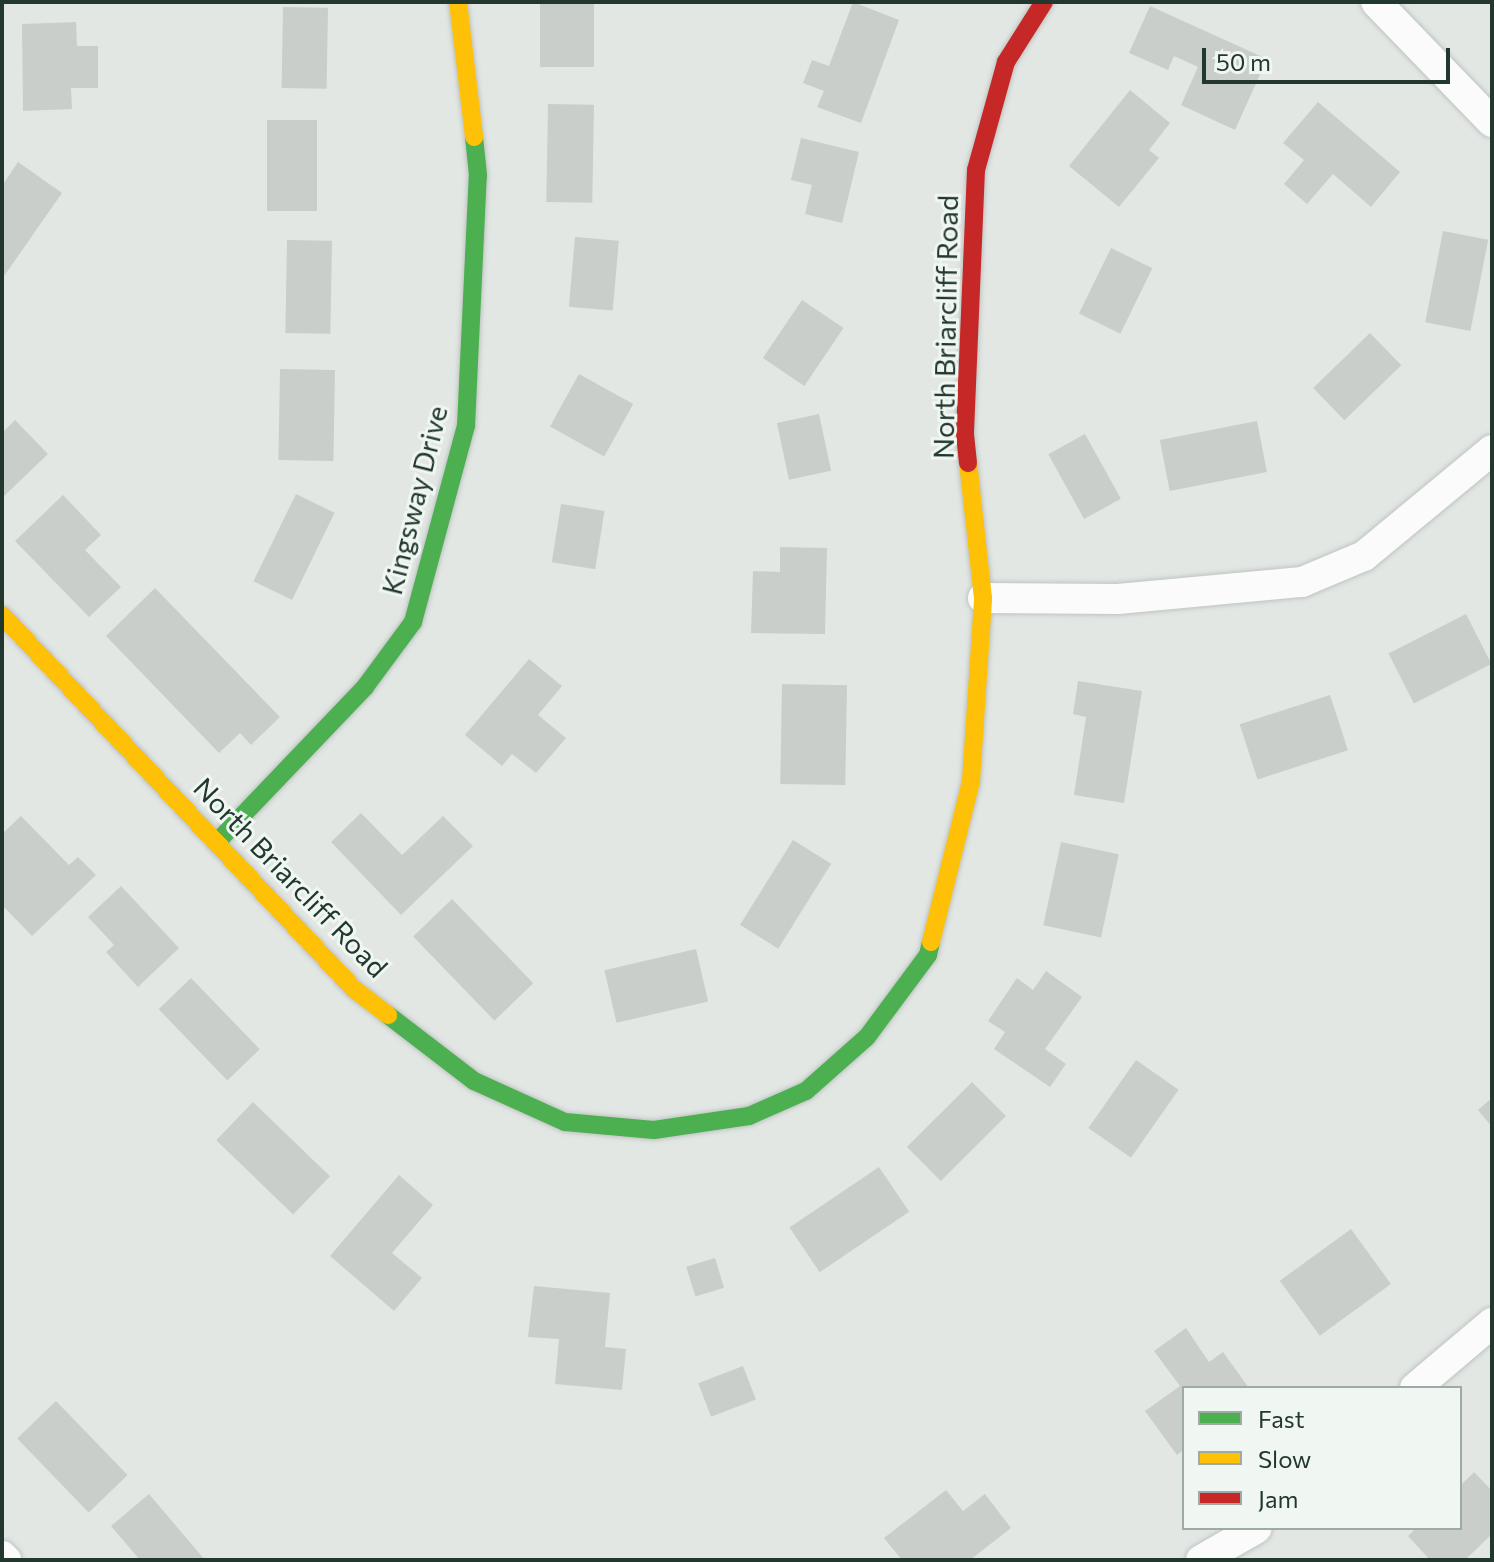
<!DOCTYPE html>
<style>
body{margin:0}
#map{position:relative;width:1494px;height:1562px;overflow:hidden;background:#e2e7e4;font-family:Commissioner,sans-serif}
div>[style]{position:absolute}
.building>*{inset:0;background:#c9cecb;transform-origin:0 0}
.roads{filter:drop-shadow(0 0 2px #bfc4c1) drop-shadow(0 0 2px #bfc4c1)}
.street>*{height:30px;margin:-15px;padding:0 15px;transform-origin:15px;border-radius:15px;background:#fbfbfb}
.fast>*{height:18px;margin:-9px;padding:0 9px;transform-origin:9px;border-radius:9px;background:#4caf50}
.slow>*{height:18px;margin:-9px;padding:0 9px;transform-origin:9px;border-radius:9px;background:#ffc107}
.jam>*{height:18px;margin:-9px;padding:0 9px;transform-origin:9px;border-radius:9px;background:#c62828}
span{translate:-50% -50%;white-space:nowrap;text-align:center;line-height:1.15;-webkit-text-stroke:6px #f0f6f2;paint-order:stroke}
.street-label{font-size:28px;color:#22382e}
.frame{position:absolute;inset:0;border:4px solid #22382e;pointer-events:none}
.legend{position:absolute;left:1182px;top:1386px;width:280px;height:144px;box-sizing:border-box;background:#f0f6f2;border:2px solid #9eaaa4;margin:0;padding:10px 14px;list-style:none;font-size:24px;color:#22382e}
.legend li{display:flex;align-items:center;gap:16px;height:40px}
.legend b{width:40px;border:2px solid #9eaaa4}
.scale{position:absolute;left:1202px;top:48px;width:248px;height:36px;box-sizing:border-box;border:4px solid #22382e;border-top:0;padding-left:10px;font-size:24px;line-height:28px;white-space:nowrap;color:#22382e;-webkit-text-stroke:6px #f0f6f2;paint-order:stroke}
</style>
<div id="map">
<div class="building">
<i style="left:540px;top:2px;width:54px;height:65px"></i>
<i style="clip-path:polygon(853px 2px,899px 20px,861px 123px,817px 107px,824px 91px,803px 83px,812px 60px,829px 66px)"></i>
<i style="clip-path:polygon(1150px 6px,1267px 59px,1235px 130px,1181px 105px,1198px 67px,1174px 56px,1168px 70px,1129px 53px)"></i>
<i style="left:283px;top:7px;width:45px;height:81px;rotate:1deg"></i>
<i style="clip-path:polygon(76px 22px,77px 46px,98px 46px,98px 88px,71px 88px,72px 109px,23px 111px,22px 24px)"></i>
<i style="clip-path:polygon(1130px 90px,1170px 123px,1149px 150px,1159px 158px,1119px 207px,1069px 166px)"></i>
<i style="clip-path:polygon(1318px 102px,1400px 172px,1371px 207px,1333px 174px,1307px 204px,1284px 184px,1304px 160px,1283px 143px)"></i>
<i style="left:548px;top:104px;width:46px;height:98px;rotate:1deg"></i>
<i style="left:267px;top:120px;width:50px;height:91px"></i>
<i style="clip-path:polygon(801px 138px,859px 152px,842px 223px,805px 214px,812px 185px,791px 180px)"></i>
<i style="clip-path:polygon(18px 162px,62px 193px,2px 279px,2px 186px)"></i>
<i style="left:1443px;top:231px;width:46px;height:93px;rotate:11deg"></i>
<i style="left:575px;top:237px;width:44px;height:70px;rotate:5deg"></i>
<i style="left:287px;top:240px;width:45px;height:93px;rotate:1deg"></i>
<i style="left:1111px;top:248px;width:46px;height:73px;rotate:26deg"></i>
<i style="left:802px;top:300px;width:50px;height:70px;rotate:34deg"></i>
<i style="left:1370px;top:333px;width:45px;height:79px;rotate:46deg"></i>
<i style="left:280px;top:369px;width:55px;height:91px;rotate:1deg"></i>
<i style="left:579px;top:374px;width:62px;height:60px;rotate:29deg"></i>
<i style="left:819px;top:414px;width:58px;height:43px;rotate:78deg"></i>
<i style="clip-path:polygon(15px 420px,48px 454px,2px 498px,2px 433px)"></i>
<i style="left:1257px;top:421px;width:52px;height:99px;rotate:79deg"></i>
<i style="left:1085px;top:434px;width:74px;height:42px;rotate:61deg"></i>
<i style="left:296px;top:494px;width:43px;height:97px;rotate:26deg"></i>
<i style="clip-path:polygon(63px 495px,101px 535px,85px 550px,121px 587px,89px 617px,15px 541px)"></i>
<i style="left:561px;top:504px;width:44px;height:59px;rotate:9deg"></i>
<i style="clip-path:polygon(780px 547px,827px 548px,825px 634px,751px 633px,753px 571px,780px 572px)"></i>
<i style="clip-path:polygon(155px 588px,280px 717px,251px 745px,240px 733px,219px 753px,106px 636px)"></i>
<i style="left:1466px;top:614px;width:56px;height:87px;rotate:63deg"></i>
<i style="clip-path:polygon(529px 659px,562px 686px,538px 715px,566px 738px,536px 773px,512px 754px,502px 766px,465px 735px)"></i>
<i style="clip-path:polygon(1078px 681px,1142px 691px,1124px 803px,1074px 795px,1086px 717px,1073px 714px)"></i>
<i style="left:782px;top:684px;width:65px;height:100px;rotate:1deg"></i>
<i style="left:1330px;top:695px;width:58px;height:95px;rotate:72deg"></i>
<i style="clip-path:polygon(361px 813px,402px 855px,443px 816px,473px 846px,401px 915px,331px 842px)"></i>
<i style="clip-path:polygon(21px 816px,69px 865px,78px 857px,96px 875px,32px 936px,2px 905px,2px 834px)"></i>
<i style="left:793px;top:840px;width:45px;height:100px;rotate:32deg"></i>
<i style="left:1061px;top:842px;width:59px;height:85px;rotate:12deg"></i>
<i style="clip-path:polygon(121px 886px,179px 948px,138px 987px,106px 952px,114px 945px,88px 917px)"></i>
<i style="left:452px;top:899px;width:117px;height:54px;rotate:46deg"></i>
<i style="left:696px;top:949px;width:54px;height:94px;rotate:77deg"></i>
<i style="clip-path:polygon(1046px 971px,1082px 997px,1045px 1049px,1066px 1064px,1050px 1087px,994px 1049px,1005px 1032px,988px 1021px,1017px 978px,1033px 990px)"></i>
<i style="left:191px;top:978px;width:99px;height:45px;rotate:46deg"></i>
<i style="left:1136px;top:1060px;width:52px;height:83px;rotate:35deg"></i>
<i style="left:972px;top:1082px;width:48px;height:92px;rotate:45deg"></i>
<i style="clip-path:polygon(1492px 1098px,1492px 1127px,1478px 1110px)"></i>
<i style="left:253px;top:1102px;width:107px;height:53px;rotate:44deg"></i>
<i style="left:879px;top:1167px;width:54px;height:108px;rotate:56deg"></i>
<i style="clip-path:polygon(399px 1175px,433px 1205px,392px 1253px,422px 1278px,394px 1311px,330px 1256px)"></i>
<i style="left:1351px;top:1229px;width:68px;height:88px;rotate:54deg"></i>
<i style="left:715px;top:1258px;width:31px;height:30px;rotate:73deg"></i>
<i style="clip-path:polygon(534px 1286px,610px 1293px,605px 1347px,626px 1349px,622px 1390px,555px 1384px,559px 1339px,528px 1337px)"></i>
<i style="clip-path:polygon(1186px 1328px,1209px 1362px,1223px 1352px,1249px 1388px,1184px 1388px,1184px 1450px,1177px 1455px,1145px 1411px,1180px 1386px,1154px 1351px)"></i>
<i style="left:743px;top:1366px;width:36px;height:48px;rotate:69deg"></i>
<i style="left:56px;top:1401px;width:103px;height:54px;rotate:46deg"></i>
<i style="clip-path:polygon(1474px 1472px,1492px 1491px,1492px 1534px,1465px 1560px,1430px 1560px,1408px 1536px,1416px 1528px,1460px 1528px,1460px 1486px)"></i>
<i style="clip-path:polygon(946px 1490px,963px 1511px,985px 1494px,1011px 1528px,970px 1560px,902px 1560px,884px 1538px)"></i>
<i style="clip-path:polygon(149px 1494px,205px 1560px,140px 1560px,111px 1526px)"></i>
</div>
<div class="roads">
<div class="street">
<i style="left:1376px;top:2px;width:167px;rotate:46deg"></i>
<i style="left:983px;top:598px;width:135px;rotate:0.4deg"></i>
<i style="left:1118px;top:599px;width:185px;rotate:-5.3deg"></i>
<i style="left:1302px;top:582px;width:67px;rotate:-22.8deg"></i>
<i style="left:1364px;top:556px;width:166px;rotate:-39.6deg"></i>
<i style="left:1415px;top:1388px;width:101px;rotate:-40.2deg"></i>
<i style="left:2px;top:1556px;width:6px;rotate:45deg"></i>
<i style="left:1201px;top:1560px;width:64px;rotate:-29.7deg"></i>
</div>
<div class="fast">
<i style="left:218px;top:841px;width:213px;rotate:-46.3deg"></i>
<i style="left:365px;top:687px;width:81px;rotate:-53.6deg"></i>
<i style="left:413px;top:622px;width:203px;rotate:-74.9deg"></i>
<i style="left:466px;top:426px;width:251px;rotate:-87.3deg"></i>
<i style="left:478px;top:175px;width:38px;rotate:-96deg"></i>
<i style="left:388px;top:1015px;width:108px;rotate:37.5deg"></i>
<i style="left:474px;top:1081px;width:100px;rotate:24.3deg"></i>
<i style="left:565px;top:1122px;width:89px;rotate:5.1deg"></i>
<i style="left:654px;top:1130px;width:96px;rotate:-8.4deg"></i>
<i style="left:749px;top:1116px;width:62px;rotate:-23.7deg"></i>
<i style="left:806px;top:1091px;width:81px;rotate:-41.5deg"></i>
<i style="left:867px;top:1037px;width:102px;rotate:-53.4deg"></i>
<i style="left:928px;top:955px;width:13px;rotate:-77deg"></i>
</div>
<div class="slow">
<i style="left:458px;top:2px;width:136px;rotate:83.2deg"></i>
<i style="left:2px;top:615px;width:514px;rotate:46.74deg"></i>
<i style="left:354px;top:989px;width:43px;rotate:37.4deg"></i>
<i style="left:931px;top:942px;width:166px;rotate:-76deg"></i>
<i style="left:971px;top:781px;width:183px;rotate:-86.2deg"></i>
<i style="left:983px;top:598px;width:136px;rotate:-96.3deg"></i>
</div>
<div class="jam">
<i style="left:968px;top:463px;width:31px;rotate:-96deg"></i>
<i style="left:965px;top:432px;width:262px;rotate:-87.6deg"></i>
<i style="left:976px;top:170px;width:112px;rotate:-74.5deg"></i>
<i style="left:1006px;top:62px;width:71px;rotate:-57.7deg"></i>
</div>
</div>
<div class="street-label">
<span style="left:945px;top:327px;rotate:-89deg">North Briarcliff Road</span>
<span style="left:414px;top:500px;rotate:-76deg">Kingsway Drive</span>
<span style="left:291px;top:877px;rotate:46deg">North Briarcliff Road</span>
</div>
<div class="frame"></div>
<ul class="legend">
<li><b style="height:10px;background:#4caf50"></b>Fast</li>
<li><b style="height:10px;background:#ffc107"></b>Slow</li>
<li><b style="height:10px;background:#c62828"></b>Jam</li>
</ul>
<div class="scale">50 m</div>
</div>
